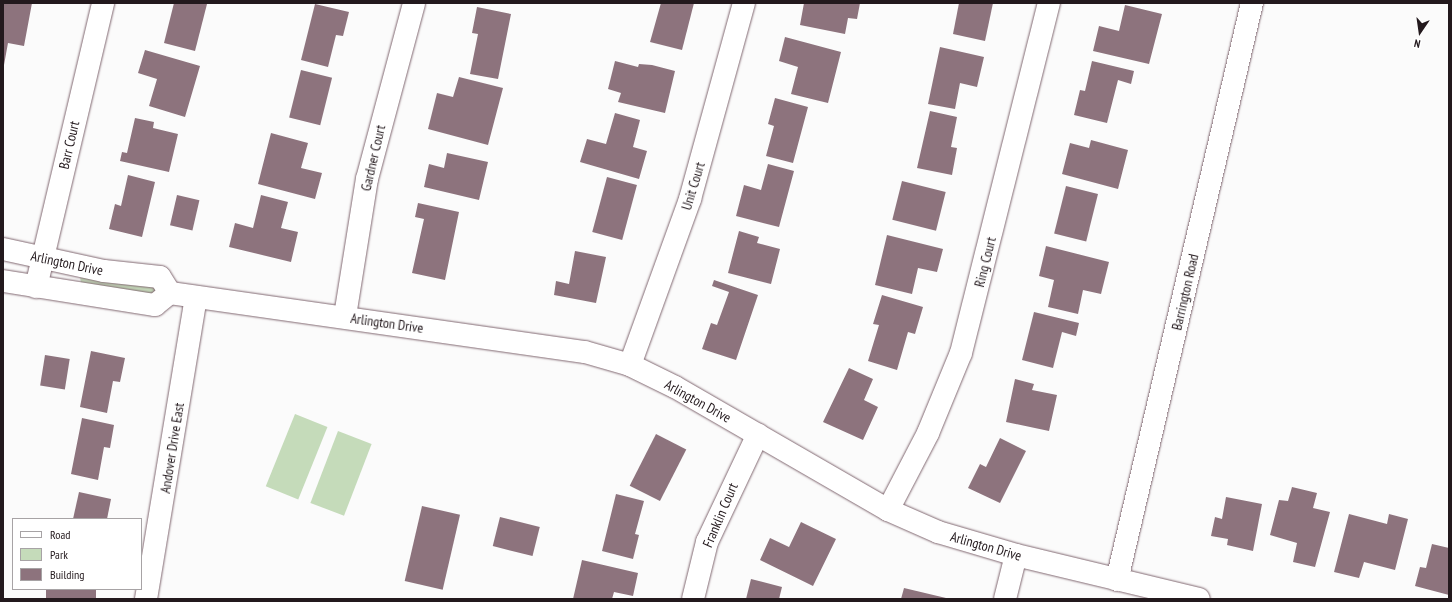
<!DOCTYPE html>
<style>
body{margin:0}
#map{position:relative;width:1452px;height:602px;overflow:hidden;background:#fbfbfb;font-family:"PT Sans Narrow",sans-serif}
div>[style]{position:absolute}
.green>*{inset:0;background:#c5dbba;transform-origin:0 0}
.building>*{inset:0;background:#8d737d;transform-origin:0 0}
.roads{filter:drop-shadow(0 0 1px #816871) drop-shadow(0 0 1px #816871)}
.minor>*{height:22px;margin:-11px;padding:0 11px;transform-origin:11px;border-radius:11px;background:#fff}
span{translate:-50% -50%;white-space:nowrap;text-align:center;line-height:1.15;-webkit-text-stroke:3.5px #fff;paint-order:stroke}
.street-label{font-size:14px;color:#23191d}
.frame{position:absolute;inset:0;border:4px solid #23191d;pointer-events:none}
.legend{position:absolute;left:12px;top:518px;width:130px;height:72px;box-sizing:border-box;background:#fff;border:1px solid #a7a3a5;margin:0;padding:5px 7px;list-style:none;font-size:12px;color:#23191d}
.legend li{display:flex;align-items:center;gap:8px;height:20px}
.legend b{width:20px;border:1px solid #a7a3a5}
.north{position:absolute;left:1400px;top:12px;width:40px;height:40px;-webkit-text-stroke:3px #fff;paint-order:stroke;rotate:193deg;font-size:11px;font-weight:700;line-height:16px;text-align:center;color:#23191d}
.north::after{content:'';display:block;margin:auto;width:14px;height:18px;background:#23191d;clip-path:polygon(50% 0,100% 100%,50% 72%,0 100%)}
</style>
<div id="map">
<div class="green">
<i style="clip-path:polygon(80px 277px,161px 286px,160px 296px,81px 283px)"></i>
<i style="left:295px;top:414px;width:35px;height:78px;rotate:22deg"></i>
<i style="left:338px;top:431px;width:36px;height:77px;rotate:21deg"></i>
</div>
<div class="building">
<i style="clip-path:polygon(3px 3px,32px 3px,24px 46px,8px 43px,4px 65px)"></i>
<i style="clip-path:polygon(174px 3px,207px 4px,195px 51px,164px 43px)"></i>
<i style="clip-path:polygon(661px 3px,694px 3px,682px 50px,650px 42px)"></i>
<i style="clip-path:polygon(804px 3px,860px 3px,857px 19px,848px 18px,845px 34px,800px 25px)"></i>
<i style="clip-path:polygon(959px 3px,993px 3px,985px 41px,953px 34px)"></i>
<i style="clip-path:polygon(315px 4px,349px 12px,343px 36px,336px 35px,328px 67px,301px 60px)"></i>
<i style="clip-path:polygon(1125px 5px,1162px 14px,1149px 64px,1093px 51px,1099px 26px,1119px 31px)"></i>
<i style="clip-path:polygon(477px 7px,511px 14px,498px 79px,470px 74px,478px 34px,472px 33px)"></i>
<i style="clip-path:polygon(785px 37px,841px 52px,828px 103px,791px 94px,798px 67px,779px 61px)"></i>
<i style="clip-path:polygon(940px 47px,984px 57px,977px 87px,960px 83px,955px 109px,928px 104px)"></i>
<i style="clip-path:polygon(145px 50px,200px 66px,185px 117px,149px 106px,157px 79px,138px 73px)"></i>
<i style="clip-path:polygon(615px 61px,638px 67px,639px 64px,652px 65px,675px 71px,665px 113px,618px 102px,621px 93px,608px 89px)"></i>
<i style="clip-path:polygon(1092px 61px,1134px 71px,1131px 84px,1118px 80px,1107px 123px,1074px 115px,1080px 90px,1085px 91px)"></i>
<i style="left:301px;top:70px;width:32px;height:49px;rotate:14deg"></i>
<i style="clip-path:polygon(459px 77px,503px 88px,488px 145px,428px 129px,437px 93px,453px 97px)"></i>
<i style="clip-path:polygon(775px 98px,808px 107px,793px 163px,766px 156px,774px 126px,768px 124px)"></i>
<i style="clip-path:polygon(930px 111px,957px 117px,951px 147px,957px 148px,952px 175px,917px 168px)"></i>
<i style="clip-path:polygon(615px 113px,640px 120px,633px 147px,647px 151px,639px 179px,580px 162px,587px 139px,606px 144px)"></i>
<i style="clip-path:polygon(135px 118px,154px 122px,153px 128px,178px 134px,169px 172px,120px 161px,122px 152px,127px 153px)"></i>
<i style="clip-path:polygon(271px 133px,308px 143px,301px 168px,322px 173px,315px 199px,258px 184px)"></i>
<i style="clip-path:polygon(1091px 140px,1128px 150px,1118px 189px,1062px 174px,1070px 143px,1089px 148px)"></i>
<i style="clip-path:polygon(447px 153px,488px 162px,479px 200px,424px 187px,429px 164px,444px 168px)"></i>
<i style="clip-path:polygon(768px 164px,794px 171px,779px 227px,736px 216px,744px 185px,761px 190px)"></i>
<i style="clip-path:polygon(128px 175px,155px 182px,142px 237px,109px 229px,115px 204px,121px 206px)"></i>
<i style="left:607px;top:177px;width:31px;height:57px;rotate:15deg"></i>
<i style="left:902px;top:181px;width:45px;height:40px;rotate:14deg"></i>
<i style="left:1066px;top:186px;width:33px;height:49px;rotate:14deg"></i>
<i style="left:177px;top:195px;width:23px;height:31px;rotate:13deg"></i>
<i style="clip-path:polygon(261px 195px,288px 202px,281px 228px,298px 232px,291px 262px,229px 247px,235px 223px,253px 228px)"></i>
<i style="clip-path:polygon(418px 203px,459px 212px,445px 280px,412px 273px,424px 219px,415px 217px)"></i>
<i style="clip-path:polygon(739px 231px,759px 237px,757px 243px,780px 249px,771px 284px,728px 273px)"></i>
<i style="clip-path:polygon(887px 235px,943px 249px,937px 272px,918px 268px,912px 294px,875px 285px)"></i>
<i style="clip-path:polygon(1046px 246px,1109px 262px,1101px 294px,1083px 290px,1078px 314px,1048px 307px,1054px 280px,1039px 276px)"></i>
<i style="clip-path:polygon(575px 251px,606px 257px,596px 303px,554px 295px,556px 281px,569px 284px)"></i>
<i style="clip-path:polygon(714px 280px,758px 295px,736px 360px,702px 349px,711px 323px,717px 325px,729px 292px,712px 286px)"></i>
<i style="clip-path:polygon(882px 295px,923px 307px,915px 334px,908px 332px,897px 370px,868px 361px,879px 325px,873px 324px)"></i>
<i style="clip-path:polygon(1034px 312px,1079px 323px,1076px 336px,1062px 332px,1053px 368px,1022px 360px)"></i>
<i style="clip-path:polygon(91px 351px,125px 358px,120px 382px,113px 381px,107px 413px,80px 407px)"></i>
<i style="left:45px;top:355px;width:25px;height:31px;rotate:9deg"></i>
<i style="clip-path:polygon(849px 368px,873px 379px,864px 400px,878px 407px,863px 440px,823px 422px)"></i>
<i style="clip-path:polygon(1015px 379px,1034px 384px,1032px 390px,1057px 395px,1049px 431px,1006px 422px)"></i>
<i style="clip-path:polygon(82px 418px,114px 425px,110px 448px,104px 447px,98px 480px,71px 474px)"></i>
<i style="left:656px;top:434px;width:34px;height:58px;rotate:27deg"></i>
<i style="clip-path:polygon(1000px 438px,1026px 451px,1000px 503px,968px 488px,980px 464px,986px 467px)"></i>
<i style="clip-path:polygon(1292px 487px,1317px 493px,1313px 508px,1330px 512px,1315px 567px,1293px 562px,1297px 543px,1270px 535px,1279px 500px,1288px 501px)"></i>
<i style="clip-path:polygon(79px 492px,111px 499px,107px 519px,73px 519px)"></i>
<i style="clip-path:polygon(616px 494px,644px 501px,635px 534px,639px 535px,633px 559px,602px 551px)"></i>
<i style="clip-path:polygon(1226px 497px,1262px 504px,1253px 551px,1227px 545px,1228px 539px,1211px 536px,1215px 517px,1222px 519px)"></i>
<i style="left:422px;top:506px;width:39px;height:77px;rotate:13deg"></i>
<i style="clip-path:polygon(1349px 514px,1387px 524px,1389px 514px,1408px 519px,1395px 570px,1364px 562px,1359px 578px,1334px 572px)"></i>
<i style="left:500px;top:517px;width:41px;height:30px;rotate:14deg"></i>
<i style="clip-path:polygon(801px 522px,836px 539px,813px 586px,760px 560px,770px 538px,789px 547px)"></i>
<i style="clip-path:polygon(1432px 544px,1449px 548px,1449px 595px,1415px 586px,1420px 567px,1426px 568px)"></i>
<i style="clip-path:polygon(582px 560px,638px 573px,633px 596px,614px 592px,612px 599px,573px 599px)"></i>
<i style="clip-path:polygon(751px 579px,782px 587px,779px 599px,746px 599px)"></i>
<i style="clip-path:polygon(904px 588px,946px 598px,946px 599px,901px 599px)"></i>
<i style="left:46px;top:589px;width:50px;height:10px"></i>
</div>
<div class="roads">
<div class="minor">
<i style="left:3px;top:249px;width:103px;rotate:12.3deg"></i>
<i style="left:104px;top:271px;width:56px;rotate:6.1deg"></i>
<i style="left:160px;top:277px;width:19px;rotate:58deg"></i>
<i style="left:3px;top:281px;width:154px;rotate:9deg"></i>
<i style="left:155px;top:305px;width:19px;rotate:-39deg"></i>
<i style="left:170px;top:293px;width:419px;rotate:8.1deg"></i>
<i style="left:585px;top:352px;width:47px;rotate:16.1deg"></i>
<i style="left:630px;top:365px;width:50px;rotate:26.1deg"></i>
<i style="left:675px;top:387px;width:246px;rotate:30deg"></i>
<i style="left:888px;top:510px;width:55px;rotate:23.7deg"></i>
<i style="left:938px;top:532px;width:81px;rotate:16.4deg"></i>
<i style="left:1016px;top:555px;width:188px;rotate:13.5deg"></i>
<i style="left:36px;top:287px;width:292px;rotate:-76.7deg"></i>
<i style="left:345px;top:316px;width:139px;rotate:-80.9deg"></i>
<i style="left:367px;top:179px;width:182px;rotate:-75deg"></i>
<i style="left:630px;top:365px;width:177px;rotate:-70.1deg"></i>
<i style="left:690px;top:199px;width:203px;rotate:-74.6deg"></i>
<i style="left:888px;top:510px;width:87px;rotate:-62.5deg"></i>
<i style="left:928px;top:433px;width:87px;rotate:-67.6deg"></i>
<i style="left:961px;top:353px;width:361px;rotate:-75.9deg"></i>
<i style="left:1117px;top:580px;width:593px;rotate:-76.83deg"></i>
<i style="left:146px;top:599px;width:306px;rotate:-80.6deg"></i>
<i style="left:693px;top:599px;width:59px;rotate:-76.2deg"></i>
<i style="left:707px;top:542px;width:119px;rotate:-64.7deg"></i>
<i style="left:1005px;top:599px;width:45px;rotate:-76deg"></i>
</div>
</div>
<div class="street-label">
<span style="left:69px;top:145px;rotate:-77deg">Barr Court</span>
<span style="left:373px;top:158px;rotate:-77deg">Gardner Court</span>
<span style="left:693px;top:186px;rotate:-73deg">Unit Court</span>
<span style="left:985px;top:262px;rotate:-76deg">Ring Court</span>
<span style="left:67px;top:263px;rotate:12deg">Arlington Drive</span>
<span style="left:1185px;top:292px;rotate:-77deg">Barrington Road</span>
<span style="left:387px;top:323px;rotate:8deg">Arlington Drive</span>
<span style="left:698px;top:401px;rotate:29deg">Arlington Drive</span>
<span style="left:172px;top:448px;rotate:-81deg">Andover Drive East</span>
<span style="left:720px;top:515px;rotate:-67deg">Franklin Court</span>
<span style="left:986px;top:546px;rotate:16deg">Arlington Drive</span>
</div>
<div class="frame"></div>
<ul class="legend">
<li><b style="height:5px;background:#fff"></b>Road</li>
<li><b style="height:11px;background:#c5dbba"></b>Park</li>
<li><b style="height:11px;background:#8d737d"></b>Building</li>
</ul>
<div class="north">N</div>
</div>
